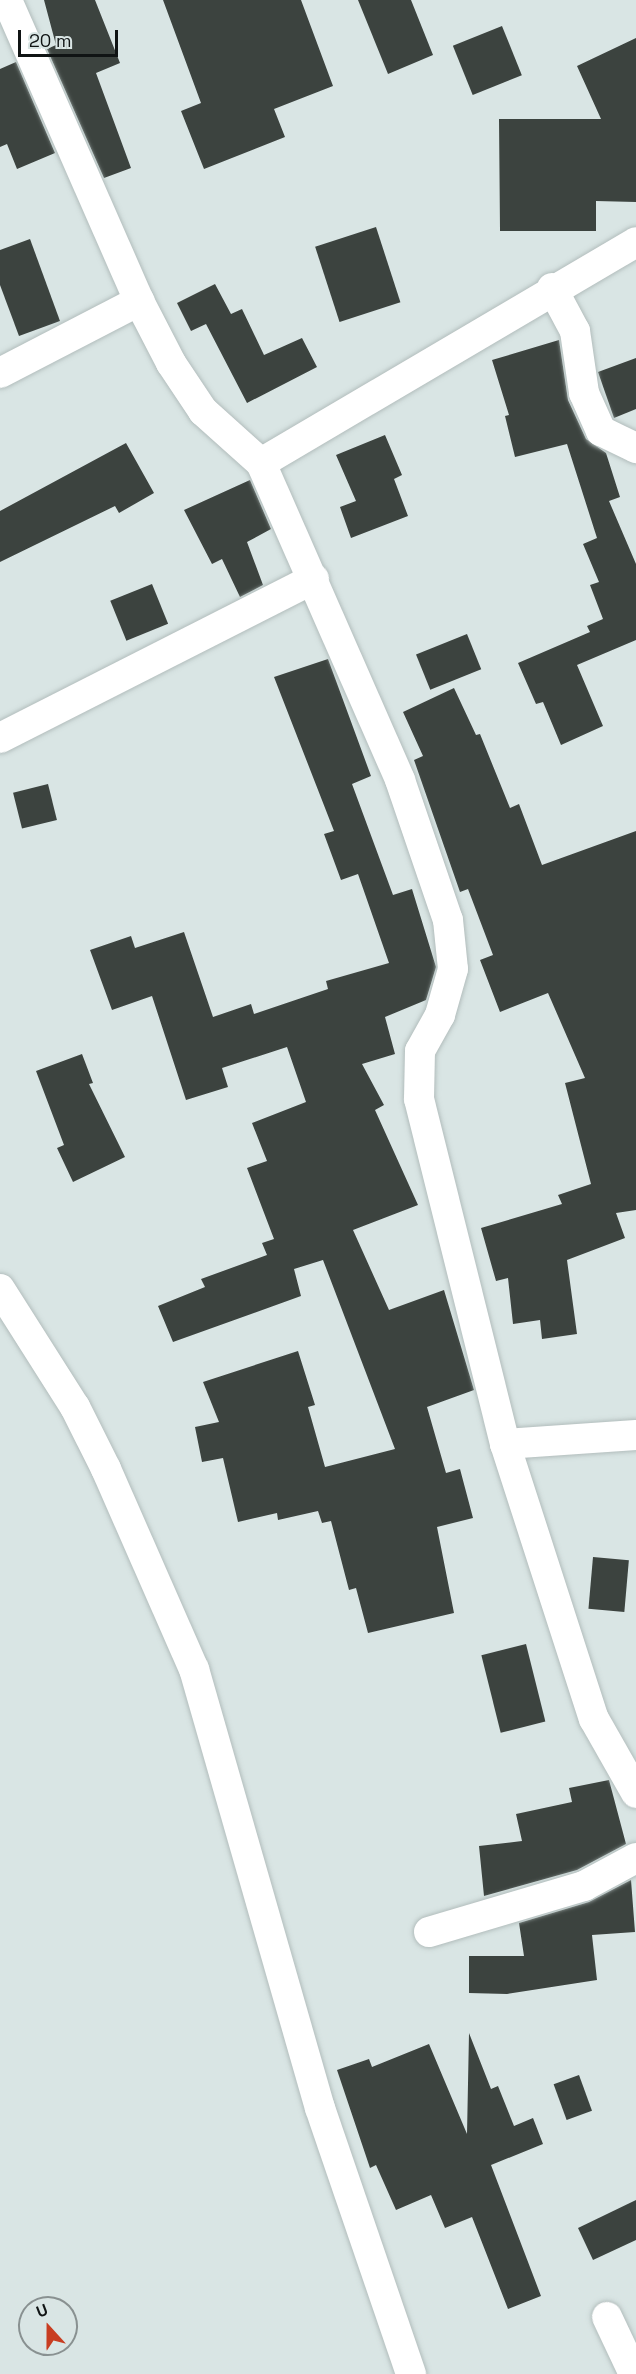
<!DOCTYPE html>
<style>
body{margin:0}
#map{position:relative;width:636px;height:2374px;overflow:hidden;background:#d9e5e4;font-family:"Space Grotesk",sans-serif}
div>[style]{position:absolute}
.building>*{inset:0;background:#3c433f;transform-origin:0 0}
.roads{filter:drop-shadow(0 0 2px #b2bdbc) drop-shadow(0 0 2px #b2bdbc)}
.street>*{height:30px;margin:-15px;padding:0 15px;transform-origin:15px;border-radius:15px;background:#fff}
span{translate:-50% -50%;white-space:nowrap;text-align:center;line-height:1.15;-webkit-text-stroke:6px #d9e5e4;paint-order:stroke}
.north{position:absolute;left:18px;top:2296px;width:60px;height:60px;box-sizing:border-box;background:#d9e5e4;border:2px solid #899191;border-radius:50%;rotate:339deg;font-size:16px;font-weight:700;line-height:24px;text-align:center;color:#101414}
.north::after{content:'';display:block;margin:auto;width:21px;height:27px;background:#c83d21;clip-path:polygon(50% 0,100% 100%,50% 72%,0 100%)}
.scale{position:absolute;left:18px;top:30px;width:100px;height:27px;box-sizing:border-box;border:3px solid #101414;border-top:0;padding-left:8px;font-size:18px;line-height:21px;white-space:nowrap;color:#101414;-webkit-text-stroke:4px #d9e5e4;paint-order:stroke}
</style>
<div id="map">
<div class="building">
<i style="clip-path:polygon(44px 0,95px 0,120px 63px,96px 73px,131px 168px,104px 178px,47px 49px,56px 45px)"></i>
<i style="clip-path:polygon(163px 0,301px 0,333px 86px,274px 109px,285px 137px,204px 169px,181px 111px,201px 103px)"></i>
<i style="clip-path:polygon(358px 0,411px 0,433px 55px,388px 74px)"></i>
<i style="left:502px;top:26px;width:53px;height:53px;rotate:68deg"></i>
<i style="clip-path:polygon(636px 38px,636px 202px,596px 201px,596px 231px,500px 231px,499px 119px,601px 119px,577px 66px)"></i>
<i style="clip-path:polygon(16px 62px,55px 153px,17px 169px,7px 144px,0 147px,0 69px)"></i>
<i style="left:376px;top:227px;width:79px;height:64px;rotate:72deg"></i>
<i style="clip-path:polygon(30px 239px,60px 321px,19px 336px,0 285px,0 250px)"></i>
<i style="clip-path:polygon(215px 284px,231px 314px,242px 309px,264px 355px,302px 338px,317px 367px,247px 403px,206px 324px,191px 331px,177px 303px)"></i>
<i style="clip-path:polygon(559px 340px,568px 400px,586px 439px,606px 453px,620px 497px,609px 501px,636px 564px,636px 640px,577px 665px,603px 726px,561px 745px,543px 702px,536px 704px,518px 663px,590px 632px,587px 626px,603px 619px,590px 585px,599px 582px,583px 544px,597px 538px,567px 444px,515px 457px,505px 416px,509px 415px,492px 360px)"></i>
<i style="clip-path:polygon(636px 358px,636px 409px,614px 418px,598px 372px)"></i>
<i style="clip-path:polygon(385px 435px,402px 475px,394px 479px,408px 516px,351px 538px,340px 507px,356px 501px,336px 455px)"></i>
<i style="clip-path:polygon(126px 443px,154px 493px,119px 513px,115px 506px,0 562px,0 511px)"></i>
<i style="clip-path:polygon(250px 480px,271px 529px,247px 542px,263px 585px,240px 597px,222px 559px,212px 564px,184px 510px)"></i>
<i style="left:152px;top:584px;width:43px;height:45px;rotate:68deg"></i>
<i style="left:467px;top:634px;width:38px;height:55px;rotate:68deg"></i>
<i style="clip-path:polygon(328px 659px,371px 776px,352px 784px,393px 895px,412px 889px,436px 967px,426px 1000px,385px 1017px,395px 1054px,362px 1064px,384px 1105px,375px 1110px,418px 1205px,353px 1230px,389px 1310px,444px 1290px,474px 1390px,427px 1407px,446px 1473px,460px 1469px,473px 1518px,437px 1527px,454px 1613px,368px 1633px,356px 1588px,349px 1590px,331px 1521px,322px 1523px,318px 1511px,278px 1520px,277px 1513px,238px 1522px,223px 1458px,202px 1462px,195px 1427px,219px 1422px,203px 1382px,298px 1351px,315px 1405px,308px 1407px,325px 1467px,395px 1449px,323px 1260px,294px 1269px,301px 1296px,173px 1342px,158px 1306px,205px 1287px,201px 1279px,267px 1255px,262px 1243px,274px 1239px,247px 1168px,267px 1161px,252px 1123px,306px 1102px,287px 1047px,222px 1068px,228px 1087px,186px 1100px,152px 996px,112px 1010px,90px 950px,131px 936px,135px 948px,184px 932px,213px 1017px,251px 1004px,254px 1014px,328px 989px,326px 981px,389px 963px,358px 874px,341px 880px,324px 834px,334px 831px,274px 677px)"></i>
<i style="clip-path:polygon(454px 688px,476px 735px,480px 734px,510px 808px,519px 804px,542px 865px,636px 831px,636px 1210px,616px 1213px,625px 1238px,567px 1260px,577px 1334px,542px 1339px,540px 1320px,513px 1324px,508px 1278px,496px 1281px,481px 1228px,562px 1204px,558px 1195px,591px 1184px,565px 1083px,585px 1078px,548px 993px,500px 1012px,480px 960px,493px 955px,468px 889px,460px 892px,414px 760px,423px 756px,403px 712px)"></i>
<i style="left:48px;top:784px;width:37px;height:36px;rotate:76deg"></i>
<i style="clip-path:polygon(82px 1054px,93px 1083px,89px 1084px,125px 1157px,73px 1182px,57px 1148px,64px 1145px,36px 1071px)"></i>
<i style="left:593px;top:1557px;width:36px;height:52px;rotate:5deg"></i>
<i style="left:526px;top:1644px;width:80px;height:46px;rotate:76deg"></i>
<i style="clip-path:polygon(609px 1780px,626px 1844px,577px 1870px,484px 1896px,479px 1846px,522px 1841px,516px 1814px,572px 1802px,569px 1788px)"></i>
<i style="clip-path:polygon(631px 1880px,635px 1932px,592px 1935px,597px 1980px,507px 1994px,469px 1993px,469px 1956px,524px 1956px,519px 1923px,589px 1902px)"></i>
<i style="clip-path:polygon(469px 2033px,491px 2089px,498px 2086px,514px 2126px,533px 2118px,543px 2144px,491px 2165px,541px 2296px,508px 2309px,472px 2217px,445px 2228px,431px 2195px,396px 2210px,376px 2165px,370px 2168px,337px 2070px,369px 2059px,372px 2067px,429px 2044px,467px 2134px)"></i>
<i style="left:579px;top:2075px;width:38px;height:27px;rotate:70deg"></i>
<i style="clip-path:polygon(636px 2200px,636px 2240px,593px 2260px,578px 2228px)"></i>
</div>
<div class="roads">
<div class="street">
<i style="left:7px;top:0;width:329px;rotate:66.3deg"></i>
<i style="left:139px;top:301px;width:70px;rotate:62.7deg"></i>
<i style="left:171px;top:363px;width:58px;rotate:56.3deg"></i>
<i style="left:203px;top:411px;width:78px;rotate:41.9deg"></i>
<i style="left:261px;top:463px;width:435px;rotate:-30.5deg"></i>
<i style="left:552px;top:288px;width:49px;rotate:61.9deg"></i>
<i style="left:575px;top:331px;width:63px;rotate:81.7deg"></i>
<i style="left:584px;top:393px;width:42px;rotate:65.9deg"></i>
<i style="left:601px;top:431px;width:39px;rotate:26deg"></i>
<i style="left:0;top:373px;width:157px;rotate:-27.4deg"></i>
<i style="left:261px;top:463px;width:346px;rotate:66.3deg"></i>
<i style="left:400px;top:780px;width:148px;rotate:71.1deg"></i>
<i style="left:448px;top:920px;width:49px;rotate:84.2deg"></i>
<i style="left:453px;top:969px;width:48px;rotate:105.8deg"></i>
<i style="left:440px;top:1015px;width:41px;rotate:119.1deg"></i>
<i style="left:420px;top:1051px;width:48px;rotate:91.2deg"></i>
<i style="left:419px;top:1099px;width:356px;rotate:76deg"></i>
<i style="left:505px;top:1444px;width:289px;rotate:72.1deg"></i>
<i style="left:594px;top:1719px;width:85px;rotate:60.4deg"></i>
<i style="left:0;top:738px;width:352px;rotate:-26.9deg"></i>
<i style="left:0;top:1289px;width:140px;rotate:57.6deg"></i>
<i style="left:75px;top:1407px;width:69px;rotate:63.4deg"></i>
<i style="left:106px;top:1469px;width:219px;rotate:66.3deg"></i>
<i style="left:194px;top:1669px;width:457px;rotate:74deg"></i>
<i style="left:320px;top:2108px;width:281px;rotate:71.1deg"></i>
<i style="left:505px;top:1444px;width:131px;rotate:-3.9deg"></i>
<i style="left:429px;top:1932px;width:162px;rotate:-16.5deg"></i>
<i style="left:584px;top:1886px;width:59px;rotate:-28.3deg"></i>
<i style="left:607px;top:2317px;width:63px;rotate:64.7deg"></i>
</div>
</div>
<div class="north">U</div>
<div class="scale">20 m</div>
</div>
